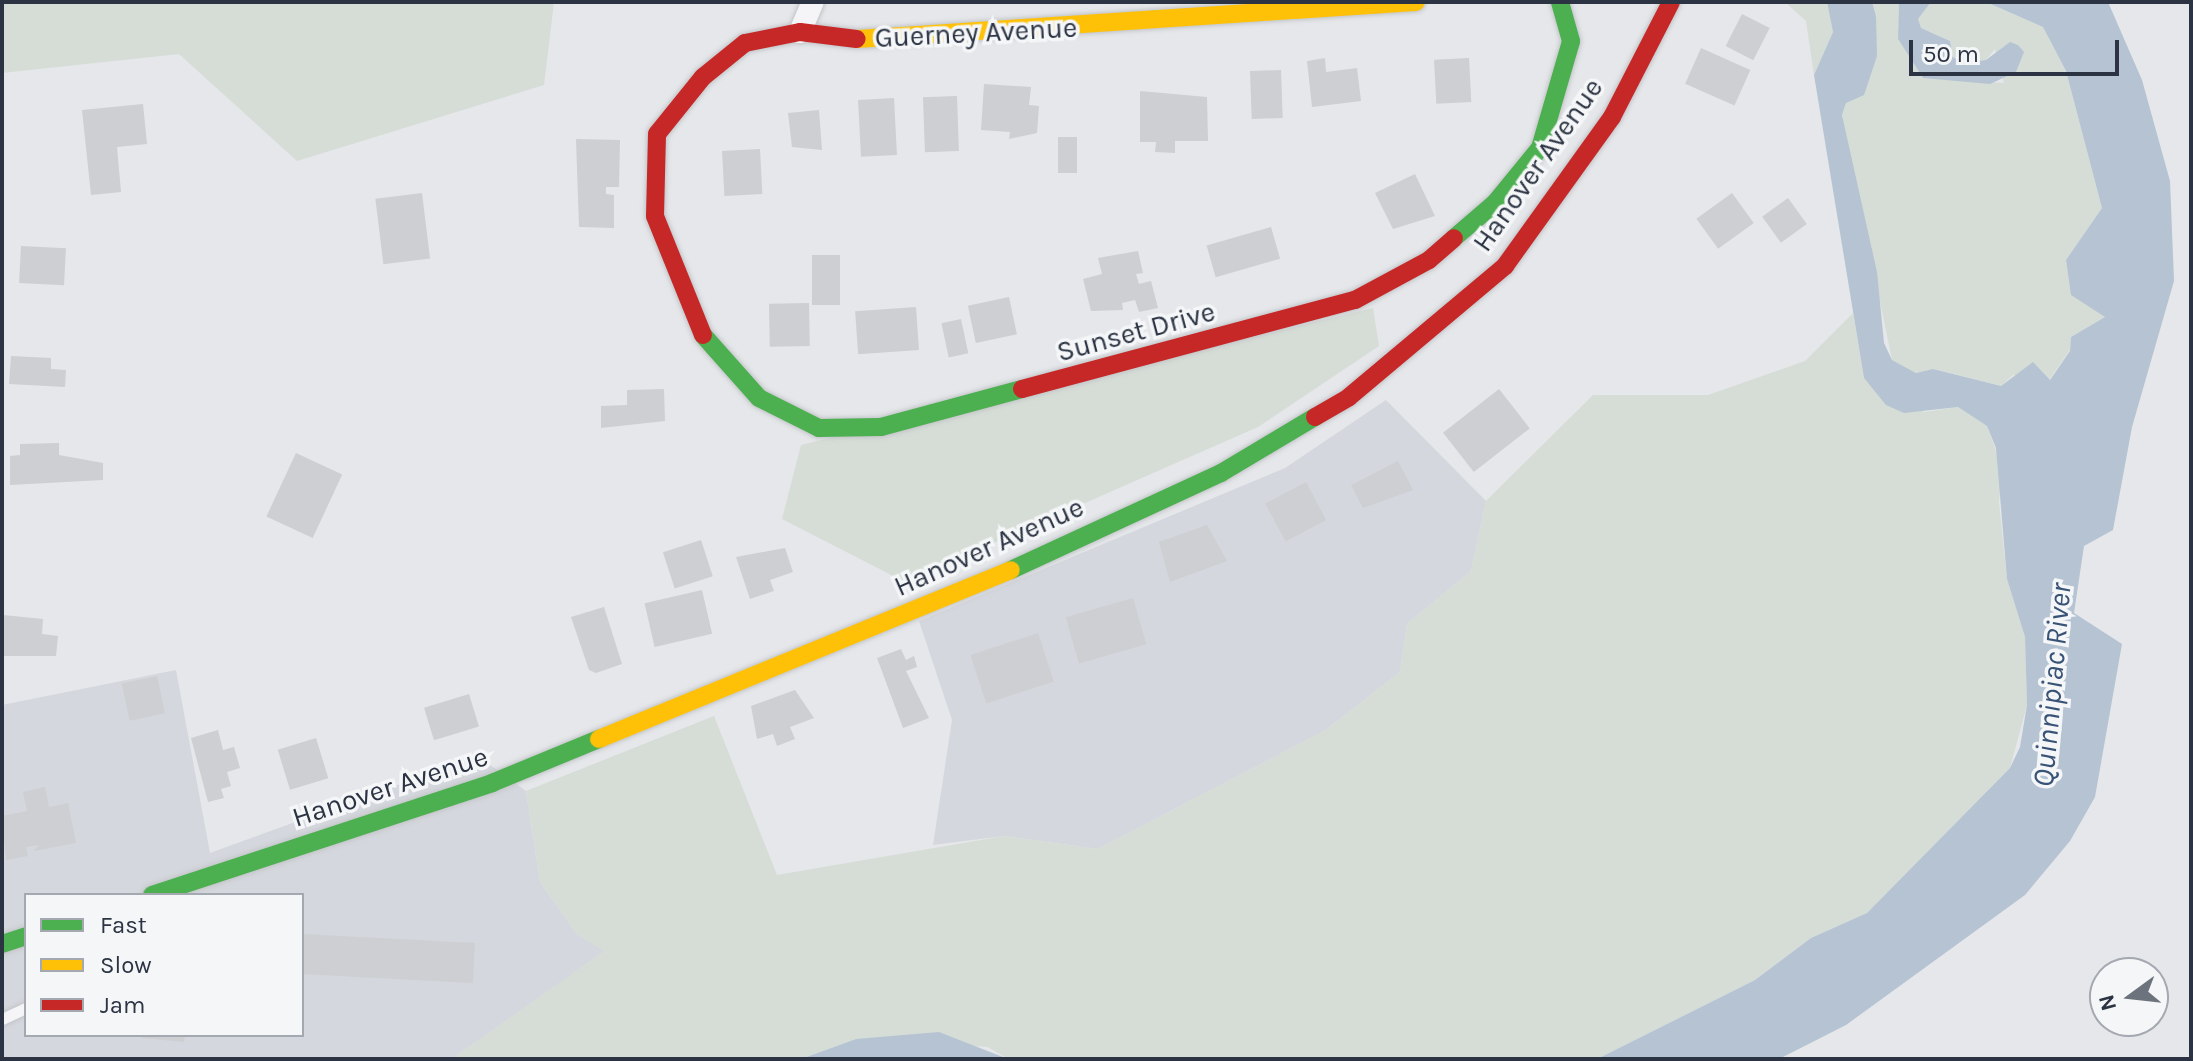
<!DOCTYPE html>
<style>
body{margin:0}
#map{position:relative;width:2193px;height:1061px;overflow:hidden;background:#e5e7ea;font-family:Karla,sans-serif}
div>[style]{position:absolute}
.built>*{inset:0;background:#d4d7dd}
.green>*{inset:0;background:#d6ddd6}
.water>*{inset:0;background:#b5c3d3}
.building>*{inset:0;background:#cdcfd2;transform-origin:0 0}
.roads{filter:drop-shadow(0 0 2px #c3c5c8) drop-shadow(0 0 2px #c3c5c8)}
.lane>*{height:11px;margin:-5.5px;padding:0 5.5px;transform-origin:5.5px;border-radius:5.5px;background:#f5f5f7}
.street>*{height:22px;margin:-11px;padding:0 11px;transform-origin:11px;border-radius:11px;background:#f5f5f7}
.fast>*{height:18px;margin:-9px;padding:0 9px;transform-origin:9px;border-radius:9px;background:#4caf50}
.slow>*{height:18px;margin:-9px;padding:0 9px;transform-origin:9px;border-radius:9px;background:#ffc107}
.jam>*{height:18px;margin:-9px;padding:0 9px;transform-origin:9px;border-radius:9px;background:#c62828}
span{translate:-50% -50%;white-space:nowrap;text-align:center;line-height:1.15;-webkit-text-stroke:7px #f4f6f8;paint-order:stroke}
.street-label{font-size:28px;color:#2c3443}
.water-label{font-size:30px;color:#385376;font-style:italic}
.frame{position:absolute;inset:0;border:4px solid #2c3443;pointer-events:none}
.legend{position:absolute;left:24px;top:893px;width:280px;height:144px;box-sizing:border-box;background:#f4f6f8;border:2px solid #a4a8b0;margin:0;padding:10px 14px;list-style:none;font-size:24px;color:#2c3443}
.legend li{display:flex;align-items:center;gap:16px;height:40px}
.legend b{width:40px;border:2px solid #a4a8b0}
.north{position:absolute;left:2089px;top:957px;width:80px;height:80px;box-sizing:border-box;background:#f4f6f8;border:2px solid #a4a8b0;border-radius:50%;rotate:255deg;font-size:22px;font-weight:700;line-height:32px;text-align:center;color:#2c3443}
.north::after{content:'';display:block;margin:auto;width:28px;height:36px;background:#6d737d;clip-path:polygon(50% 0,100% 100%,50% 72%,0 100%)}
.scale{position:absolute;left:1909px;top:40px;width:210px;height:36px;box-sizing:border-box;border:4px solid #2c3443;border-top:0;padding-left:10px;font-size:24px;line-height:28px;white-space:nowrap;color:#2c3443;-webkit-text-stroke:6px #f4f6f8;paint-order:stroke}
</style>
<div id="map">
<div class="built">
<i style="clip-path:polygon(1386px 400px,1486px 501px,1471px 571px,1407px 624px,1400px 672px,1326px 730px,1098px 849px,1004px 836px,933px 845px,952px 720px,919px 621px,1285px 468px)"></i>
<i style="clip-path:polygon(evenodd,176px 670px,210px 853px,478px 756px,526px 791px,540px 882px,577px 934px,605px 951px,452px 1059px,2px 1059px,2px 705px,176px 670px,26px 895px,302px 895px,302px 1035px,26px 1035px,26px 895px)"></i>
</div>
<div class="green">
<i style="clip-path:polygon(2px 2px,554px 2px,544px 85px,297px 161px,179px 54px,2px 73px)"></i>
<i style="clip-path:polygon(1785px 2px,1827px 2px,1833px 32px,1814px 75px,1806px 21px)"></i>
<i style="clip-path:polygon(1872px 2px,1899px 2px,1898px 39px,1923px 78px,2004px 83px,1995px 49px,1986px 60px,1962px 63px,1953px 57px,1950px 41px,1921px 28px,1918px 19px,1931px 2px,1986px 2px,2043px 27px,2066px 71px,2102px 208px,2066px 260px,2069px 278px,2105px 317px,2071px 337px,2070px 350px,2049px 380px,2013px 375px,2001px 386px,1934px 369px,1916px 373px,1892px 360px,1842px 115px,1876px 16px)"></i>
<i style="clip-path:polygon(1373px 308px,1379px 346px,1258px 427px,905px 582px,782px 519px,801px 445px)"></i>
<i style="clip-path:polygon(1853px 313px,1864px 378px,1924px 412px,1958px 407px,1987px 426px,2002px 467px,1999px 502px,2007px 579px,2025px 637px,2027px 705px,2010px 768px,1867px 913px,1811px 938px,1755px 980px,1597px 1059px,1008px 1059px,988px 1047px,856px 1039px,801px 1059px,452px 1059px,604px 951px,577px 934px,540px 882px,526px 791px,714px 716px,777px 875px,1004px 836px,1098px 849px,1326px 730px,1400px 672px,1407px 624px,1471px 571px,1486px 501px,1593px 395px,1708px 395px,1805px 361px)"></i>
</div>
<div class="water">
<i style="clip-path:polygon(1827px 2px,1872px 2px,1876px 16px,1877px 56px,1864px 95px,1846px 103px,1842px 115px,1877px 272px,1884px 343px,1892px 360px,1916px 373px,1933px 369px,2001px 386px,2033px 362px,2050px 380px,2070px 351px,2071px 337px,2105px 317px,2071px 295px,2066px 260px,2102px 208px,2066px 71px,2043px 27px,1986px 2px,2108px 2px,2142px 80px,2170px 181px,2174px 281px,2132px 427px,2113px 530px,2084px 546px,2074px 613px,2122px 644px,2095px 797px,2070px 841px,2025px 895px,1846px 1025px,1779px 1059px,1597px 1059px,1755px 980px,1811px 938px,1867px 913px,2010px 768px,2020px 747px,2027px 705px,2025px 637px,2007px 579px,1996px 448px,1987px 426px,1958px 407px,1904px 413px,1886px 405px,1864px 378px,1814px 75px,1833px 32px)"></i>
<i style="clip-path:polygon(1899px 2px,1931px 2px,1918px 19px,1921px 28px,1950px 41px,1953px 57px,1962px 63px,1986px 60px,2010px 42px,2018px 45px,2024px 52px,2016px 72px,1990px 84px,1923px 78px,1898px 39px)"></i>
<i style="clip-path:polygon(939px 1032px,1008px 1059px,801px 1059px,856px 1039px)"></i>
</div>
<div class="building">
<i style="left:1742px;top:14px;width:31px;height:36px;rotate:27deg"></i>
<i style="left:1701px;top:48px;width:54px;height:39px;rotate:24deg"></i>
<i style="clip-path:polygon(1325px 58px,1326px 72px,1357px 68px,1361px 101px,1312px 107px,1307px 61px)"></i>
<i style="left:1469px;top:58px;width:44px;height:35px;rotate:87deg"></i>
<i style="left:1281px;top:70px;width:48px;height:31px;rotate:88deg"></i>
<i style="clip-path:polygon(984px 84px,1031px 87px,1029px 105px,1039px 106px,1037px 133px,1009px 139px,1010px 132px,981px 130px)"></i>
<i style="clip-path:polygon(1140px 91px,1207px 97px,1208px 141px,1175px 141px,1175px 153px,1155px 152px,1156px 142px,1140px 142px)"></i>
<i style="left:957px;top:96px;width:55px;height:34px;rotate:88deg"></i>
<i style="left:894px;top:98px;width:57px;height:36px;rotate:87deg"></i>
<i style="clip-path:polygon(143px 104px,147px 144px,117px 147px,121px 192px,91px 195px,82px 110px)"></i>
<i style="clip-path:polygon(819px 110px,822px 150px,792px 147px,788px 113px)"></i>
<i style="left:1058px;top:137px;width:19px;height:36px"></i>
<i style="clip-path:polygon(576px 139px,620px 140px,619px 187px,606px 187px,606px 194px,614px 195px,614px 228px,579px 227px)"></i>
<i style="left:760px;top:149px;width:45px;height:38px;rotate:87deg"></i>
<i style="clip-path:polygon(1415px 174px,1435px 216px,1393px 229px,1375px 193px)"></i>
<i style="left:422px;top:193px;width:66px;height:47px;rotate:83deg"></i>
<i style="left:1732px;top:193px;width:37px;height:44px;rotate:54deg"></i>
<i style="left:1788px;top:198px;width:32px;height:32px;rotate:54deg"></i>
<i style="left:1271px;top:227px;width:33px;height:67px;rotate:74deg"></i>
<i style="left:21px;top:246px;width:45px;height:37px;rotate:3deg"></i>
<i style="clip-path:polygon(1138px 251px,1143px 273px,1136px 274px,1139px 284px,1151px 281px,1158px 308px,1139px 312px,1135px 300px,1122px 303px,1123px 310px,1091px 311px,1083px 279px,1102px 274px,1098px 258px)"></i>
<i style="left:840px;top:255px;width:50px;height:28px;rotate:90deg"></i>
<i style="left:1009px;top:297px;width:38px;height:42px;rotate:78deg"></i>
<i style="left:809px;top:303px;width:43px;height:40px;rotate:89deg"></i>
<i style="left:916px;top:307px;width:43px;height:61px;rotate:86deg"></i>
<i style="left:961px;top:319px;width:35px;height:20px;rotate:78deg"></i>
<i style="clip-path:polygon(11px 356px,51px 358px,51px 369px,66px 370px,65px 387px,9px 384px)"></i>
<i style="clip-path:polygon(664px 389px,665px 421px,601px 428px,601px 406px,627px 405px,627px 390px)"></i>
<i style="left:1499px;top:389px;width:50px;height:71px;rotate:52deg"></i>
<i style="clip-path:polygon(59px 443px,59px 455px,103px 463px,103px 480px,10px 485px,10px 456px,20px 455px,20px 444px)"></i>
<i style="left:296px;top:453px;width:51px;height:70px;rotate:25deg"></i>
<i style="clip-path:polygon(1398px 461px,1413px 490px,1363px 508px,1351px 485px)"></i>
<i style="left:1306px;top:482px;width:43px;height:46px;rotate:62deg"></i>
<i style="clip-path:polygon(1207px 525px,1227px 561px,1170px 582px,1159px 542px)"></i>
<i style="left:701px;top:540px;width:38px;height:40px;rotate:72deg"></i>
<i style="clip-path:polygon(785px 548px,793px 572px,770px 580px,774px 591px,750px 599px,736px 557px)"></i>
<i style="left:702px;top:590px;width:45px;height:59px;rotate:77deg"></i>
<i style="left:1133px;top:598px;width:48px;height:70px;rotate:74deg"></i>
<i style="clip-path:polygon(604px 607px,622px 664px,596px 673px,589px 670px,571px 617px)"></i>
<i style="clip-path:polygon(3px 615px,43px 619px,42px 634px,58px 636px,56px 656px,2px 656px)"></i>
<i style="left:1038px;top:633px;width:51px;height:71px;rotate:72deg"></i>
<i style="clip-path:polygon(901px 649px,906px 660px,914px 656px,917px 667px,906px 671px,929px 718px,903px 728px,877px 658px)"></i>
<i style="left:157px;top:676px;width:38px;height:36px;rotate:78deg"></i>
<i style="clip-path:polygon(795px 690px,814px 718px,790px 727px,795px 739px,777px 746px,773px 734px,757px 739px,751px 706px)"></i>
<i style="left:469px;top:694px;width:34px;height:47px;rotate:73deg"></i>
<i style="clip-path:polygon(218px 730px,223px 750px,234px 747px,240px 768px,227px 772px,231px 786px,221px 789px,224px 798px,208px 802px,191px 738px)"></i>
<i style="left:316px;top:738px;width:42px;height:40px;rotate:73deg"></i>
<i style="clip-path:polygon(45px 787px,49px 807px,68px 803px,76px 843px,34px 851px,39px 845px,26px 847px,28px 856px,6px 860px,2px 816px,27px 811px,23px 792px)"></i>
<i style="left:302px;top:934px;width:173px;height:40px;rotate:3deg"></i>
<i style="clip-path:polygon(142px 1035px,185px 1035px,184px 1042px,142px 1038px)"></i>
</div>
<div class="roads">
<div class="lane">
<i style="left:2px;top:1019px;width:26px;rotate:-25deg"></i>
</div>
<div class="street">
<i style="left:800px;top:32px;width:33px;rotate:-67deg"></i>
</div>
<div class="fast">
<i style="left:1454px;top:238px;width:54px;rotate:-40.5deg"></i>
<i style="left:1495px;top:203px;width:71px;rotate:-50.7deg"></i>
<i style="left:1540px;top:148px;width:111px;rotate:-73.8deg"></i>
<i style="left:1571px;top:41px;width:41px;rotate:-105.8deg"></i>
<i style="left:703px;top:335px;width:84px;rotate:48.4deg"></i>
<i style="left:759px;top:398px;width:67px;rotate:26.6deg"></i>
<i style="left:819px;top:428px;width:62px;rotate:-0.9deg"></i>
<i style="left:881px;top:427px;width:146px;rotate:-15.1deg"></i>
<i style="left:1011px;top:570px;width:231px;rotate:-24.8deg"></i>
<i style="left:1221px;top:473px;width:109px;rotate:-30.8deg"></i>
<i style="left:152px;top:895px;width:358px;rotate:-18.2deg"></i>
<i style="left:492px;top:783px;width:116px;rotate:-22.4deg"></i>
<i style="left:2px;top:944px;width:25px;rotate:-18deg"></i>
</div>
<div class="slow">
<i style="left:857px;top:39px;width:560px;rotate:-3.79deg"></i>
<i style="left:599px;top:739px;width:445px;rotate:-22.3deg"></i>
</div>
<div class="jam">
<i style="left:703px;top:335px;width:128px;rotate:-112deg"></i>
<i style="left:655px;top:216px;width:82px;rotate:-88.6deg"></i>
<i style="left:657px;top:134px;width:73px;rotate:-51.1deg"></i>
<i style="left:703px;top:77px;width:54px;rotate:-39deg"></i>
<i style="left:745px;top:43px;width:56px;rotate:-11.3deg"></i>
<i style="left:800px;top:32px;width:57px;rotate:7deg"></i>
<i style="left:1022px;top:389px;width:345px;rotate:-15deg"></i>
<i style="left:1355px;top:300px;width:84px;rotate:-28.4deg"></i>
<i style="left:1429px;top:260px;width:33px;rotate:-41deg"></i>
<i style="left:1315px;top:417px;width:39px;rotate:-30deg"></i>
<i style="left:1349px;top:397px;width:204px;rotate:-40deg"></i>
<i style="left:1505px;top:266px;width:183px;rotate:-54.3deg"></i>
<i style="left:1612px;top:117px;width:129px;rotate:-62.8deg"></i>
</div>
</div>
<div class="street-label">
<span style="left:976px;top:33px;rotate:-3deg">Guerney Avenue</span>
<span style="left:1538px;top:165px;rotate:-55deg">Hanover Avenue</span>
<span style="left:1136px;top:332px;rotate:-15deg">Sunset Drive</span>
<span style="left:989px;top:547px;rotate:-24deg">Hanover Avenue</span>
<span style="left:390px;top:787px;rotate:-18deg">Hanover Avenue</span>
</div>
<div class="water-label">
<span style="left:2052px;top:685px;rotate:-85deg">Quinnipiac River</span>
</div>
<div class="frame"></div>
<ul class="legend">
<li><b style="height:10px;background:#4caf50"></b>Fast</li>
<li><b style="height:10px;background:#ffc107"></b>Slow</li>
<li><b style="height:10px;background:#c62828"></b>Jam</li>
</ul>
<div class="north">N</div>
<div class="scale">50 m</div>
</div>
